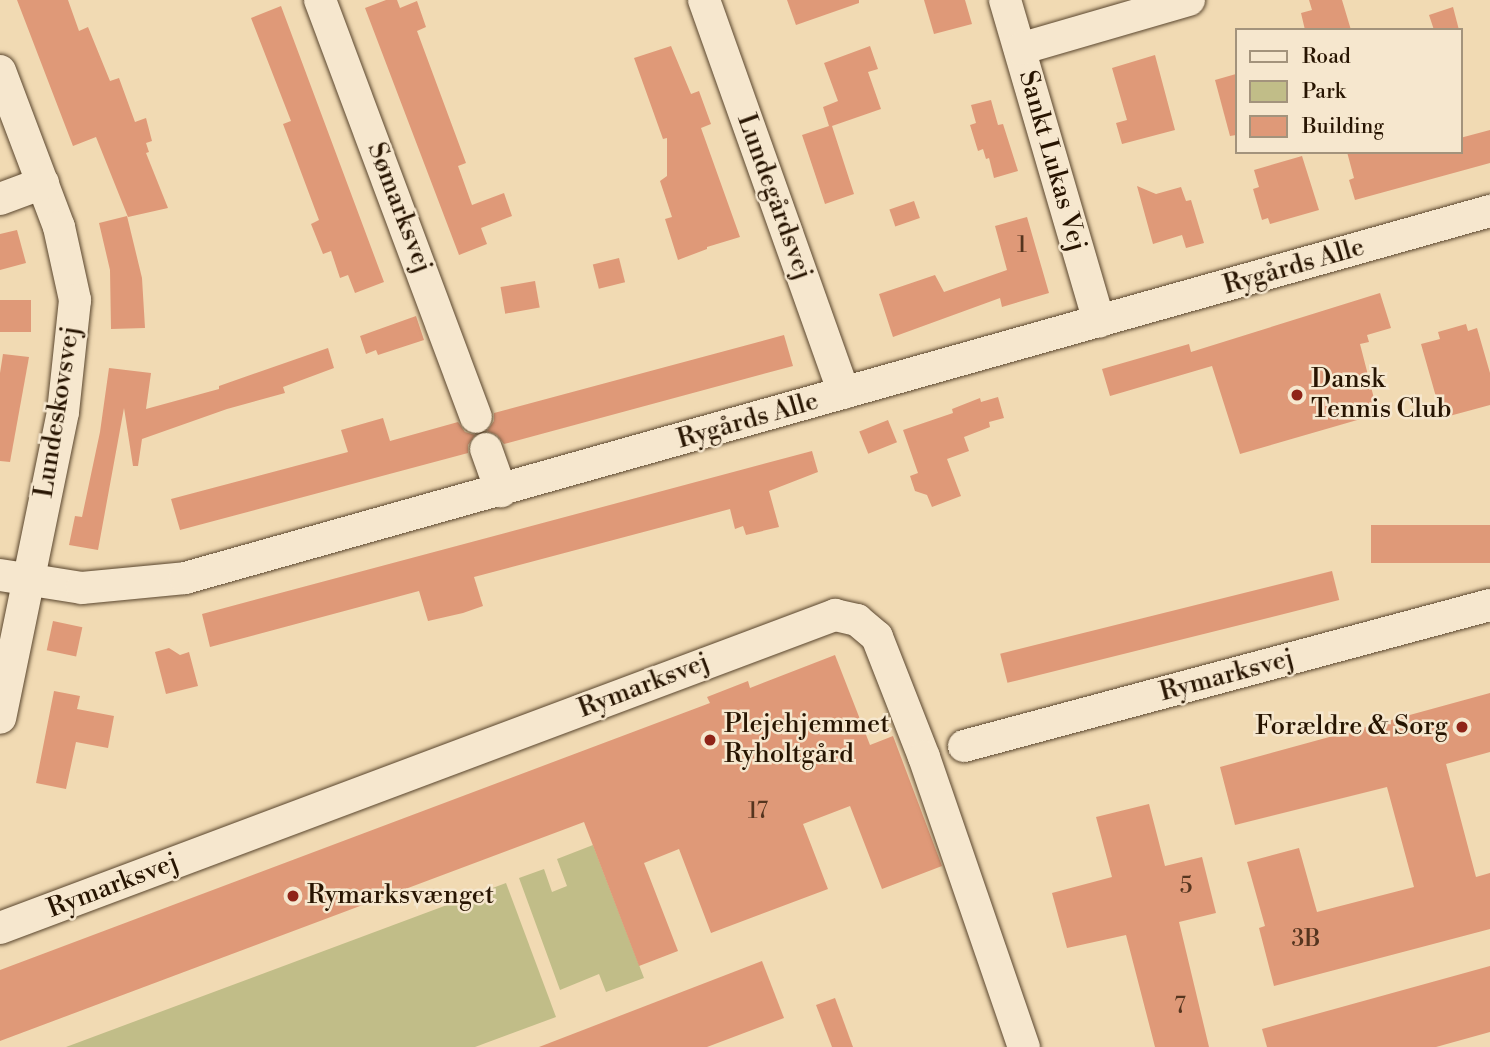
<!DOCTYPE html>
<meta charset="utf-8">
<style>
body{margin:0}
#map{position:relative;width:1490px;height:1047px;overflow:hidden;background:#f1dab3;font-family:"Libre Bodoni",serif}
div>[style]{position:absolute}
.green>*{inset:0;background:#c1bd88}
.building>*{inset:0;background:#df9978;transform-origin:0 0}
.roads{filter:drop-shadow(0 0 2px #5a462e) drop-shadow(0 0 2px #5a462e)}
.minor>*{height:32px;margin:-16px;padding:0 16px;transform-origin:16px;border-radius:16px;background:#f6e7ce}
.dots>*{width:19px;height:19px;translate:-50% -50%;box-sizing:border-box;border:4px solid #f6e7ce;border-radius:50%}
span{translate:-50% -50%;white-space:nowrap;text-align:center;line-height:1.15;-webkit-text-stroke:5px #f6e7ce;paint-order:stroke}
.number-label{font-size:23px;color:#55351f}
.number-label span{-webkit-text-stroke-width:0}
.street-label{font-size:26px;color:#271401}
.poi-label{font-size:26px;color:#271401}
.left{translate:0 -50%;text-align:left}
.right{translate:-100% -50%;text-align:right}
.legend{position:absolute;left:1235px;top:28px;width:228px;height:126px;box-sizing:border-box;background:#f6e7ce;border:2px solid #a3937c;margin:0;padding:9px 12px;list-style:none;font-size:21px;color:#271401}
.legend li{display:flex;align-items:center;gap:14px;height:35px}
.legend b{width:35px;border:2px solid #a3937c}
</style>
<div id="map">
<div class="green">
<i style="clip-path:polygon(593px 845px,644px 978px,606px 992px,599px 974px,560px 990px,519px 878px,544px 869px,552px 892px,567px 886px,557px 859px)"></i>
<i style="clip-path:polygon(506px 883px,556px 1017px,475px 1047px,66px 1047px)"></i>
</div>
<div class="building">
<i style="clip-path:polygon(17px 0,68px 0,79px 31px,88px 27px,110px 81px,119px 78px,135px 122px,146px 118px,152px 141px,146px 143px,149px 152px,146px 153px,168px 208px,128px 217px,96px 137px,73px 146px)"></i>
<i style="clip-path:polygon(386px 0,397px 0,400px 8px,417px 1px,426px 27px,417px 31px,466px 163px,458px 166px,472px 205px,504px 193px,512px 216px,481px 228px,487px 244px,459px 255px,365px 8px)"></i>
<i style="clip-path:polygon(787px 0,859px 0,859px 3px,796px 25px)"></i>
<i style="clip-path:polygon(924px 0,965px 0,972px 24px,934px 34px)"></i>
<i style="clip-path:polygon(1309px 0,1342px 0,1351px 30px,1305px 30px,1301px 13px,1312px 10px)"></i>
<i style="clip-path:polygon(281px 6px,384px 282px,355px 293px,348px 275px,340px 278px,331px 251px,323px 254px,311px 224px,319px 220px,283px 124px,291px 121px,251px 18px)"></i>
<i style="clip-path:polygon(1453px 7px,1459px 30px,1434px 30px,1429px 15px)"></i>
<i style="clip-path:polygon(671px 46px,691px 94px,699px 91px,711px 124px,701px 128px,740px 237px,707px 247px,707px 249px,678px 260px,665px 219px,672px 217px,660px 181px,667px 176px,667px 138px,663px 139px,634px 58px)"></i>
<i style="clip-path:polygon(870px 46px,878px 69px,868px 72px,881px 109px,832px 126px,854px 194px,825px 204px,802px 135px,829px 126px,823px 107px,838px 101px,824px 63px)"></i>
<i style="clip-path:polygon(1155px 55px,1175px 130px,1122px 144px,1116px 123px,1127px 120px,1112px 68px)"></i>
<i style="clip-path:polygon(1236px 74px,1236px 135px,1230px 136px,1215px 80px)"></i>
<i style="clip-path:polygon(991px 100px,998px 125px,1003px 124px,1018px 171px,994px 178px,989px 158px,986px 159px,983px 149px,978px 151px,970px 125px,976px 123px,971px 105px)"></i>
<i style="clip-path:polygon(1490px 130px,1490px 163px,1355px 200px,1349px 180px,1354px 178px,1347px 152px,1460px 152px,1460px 138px)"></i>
<i style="clip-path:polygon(1302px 156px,1319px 210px,1270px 224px,1268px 218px,1262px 220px,1253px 189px,1259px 187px,1254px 170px)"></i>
<i style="clip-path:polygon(1137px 186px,1156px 194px,1181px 187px,1186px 201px,1191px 200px,1204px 243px,1186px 248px,1182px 235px,1153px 244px)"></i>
<i style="left:914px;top:201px;width:18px;height:26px;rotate:71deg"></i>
<i style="clip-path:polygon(127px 216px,142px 278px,145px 328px,111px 329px,110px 270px,99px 223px)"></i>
<i style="clip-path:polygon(1027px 217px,1049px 293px,1002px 307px,1000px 298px,893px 337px,879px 294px,935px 275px,944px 292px,1007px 270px,995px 226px)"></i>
<i style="clip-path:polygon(17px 230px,26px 263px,0 270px,0 234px)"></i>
<i style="left:619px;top:258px;width:25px;height:27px;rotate:76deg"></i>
<i style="left:535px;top:281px;width:27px;height:35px;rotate:80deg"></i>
<i style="clip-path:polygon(1380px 293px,1391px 328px,1367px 335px,1369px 342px,1360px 344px,1378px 414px,1240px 454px,1212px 366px,1110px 396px,1102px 369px,1189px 344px,1191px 352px)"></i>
<i style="left:0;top:300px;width:31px;height:32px"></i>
<i style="clip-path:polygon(416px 316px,424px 340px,378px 355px,376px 350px,366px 354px,360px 336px)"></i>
<i style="clip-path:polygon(1466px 324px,1468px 331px,1477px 328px,1490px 373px,1490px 405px,1442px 418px,1421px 344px,1440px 339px,1438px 332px)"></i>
<i style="clip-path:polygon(784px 335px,793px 366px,504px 444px,497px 435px,487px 431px,494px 421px,494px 413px)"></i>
<i style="clip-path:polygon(328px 348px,334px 368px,283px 387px,285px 393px,227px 409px,142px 439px,138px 466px,133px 466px,124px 408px,98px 550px,69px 545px,75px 516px,82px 517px,100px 432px,109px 368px,151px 373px,146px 409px,219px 389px,219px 386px)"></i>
<i style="clip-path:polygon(3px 354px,29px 357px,10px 462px,0 461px,0 373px)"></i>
<i style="clip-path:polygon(998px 397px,1004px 418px,989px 422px,990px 427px,964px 437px,969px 451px,947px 459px,961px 496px,932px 507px,927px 495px,915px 491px,910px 476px,918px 473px,903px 430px,953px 413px,952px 409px,980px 398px,981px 402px)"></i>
<i style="clip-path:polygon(383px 418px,390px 441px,458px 422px,465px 432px,475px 435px,468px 445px,468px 453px,180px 530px,171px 499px,348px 452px,341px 430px)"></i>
<i style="left:888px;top:420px;width:24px;height:31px;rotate:68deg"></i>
<i style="clip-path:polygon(812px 451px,818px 472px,769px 491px,779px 527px,746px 535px,743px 526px,735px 529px,730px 509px,474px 577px,483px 606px,463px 613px,428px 621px,419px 591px,210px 647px,202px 614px)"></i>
<i style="left:1490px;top:525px;width:38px;height:119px;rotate:90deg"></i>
<i style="left:1332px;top:571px;width:30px;height:342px;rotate:76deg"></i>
<i style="left:53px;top:621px;width:30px;height:30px;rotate:12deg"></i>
<i style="clip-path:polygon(169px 648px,180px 655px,189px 652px,198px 686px,166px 694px,155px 652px)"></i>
<i style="clip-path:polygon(835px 655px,870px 745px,893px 736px,942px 866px,882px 889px,850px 806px,803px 824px,828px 889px,711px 933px,679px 849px,644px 863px,678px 951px,639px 966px,584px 822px,0 1041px,0 970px,710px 703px,707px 697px,748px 681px,750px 688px)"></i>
<i style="clip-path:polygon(54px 691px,80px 696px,77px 709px,114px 716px,108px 748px,76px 742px,66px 789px,36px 783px)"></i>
<i style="clip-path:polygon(1490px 693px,1490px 752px,1446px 764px,1476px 877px,1490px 873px,1490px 929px,1274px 986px,1259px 928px,1265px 926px,1247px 862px,1299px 848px,1317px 912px,1414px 887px,1387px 787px,1235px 825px,1220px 767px)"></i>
<i style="clip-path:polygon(1149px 804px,1165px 866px,1202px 857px,1216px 913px,1179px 922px,1209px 1047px,1155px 1047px,1126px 935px,1067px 948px,1052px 893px,1112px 877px,1096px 817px)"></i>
<i style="clip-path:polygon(762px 961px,784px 1018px,707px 1047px,539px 1047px)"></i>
<i style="clip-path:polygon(1490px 966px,1490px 1032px,1436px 1047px,1267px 1047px,1262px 1029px)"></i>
<i style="clip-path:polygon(835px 998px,853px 1047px,832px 1047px,816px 1005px)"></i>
</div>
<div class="roads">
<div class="minor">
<i style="left:320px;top:0;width:445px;rotate:69.5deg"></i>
<i style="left:704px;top:0;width:417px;rotate:70.4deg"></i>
<i style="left:1005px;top:0;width:335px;rotate:73.7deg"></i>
<i style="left:1020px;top:49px;width:176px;rotate:-16.2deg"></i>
<i style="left:0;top:71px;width:167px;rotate:69.3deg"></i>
<i style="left:59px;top:227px;width:75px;rotate:77.6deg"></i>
<i style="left:75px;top:300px;width:113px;rotate:96.1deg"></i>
<i style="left:63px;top:412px;width:312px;rotate:101.6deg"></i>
<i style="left:0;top:199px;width:46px;rotate:-20.4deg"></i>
<i style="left:486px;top:449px;width:45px;rotate:70.3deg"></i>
<i style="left:0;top:575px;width:83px;rotate:9deg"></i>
<i style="left:82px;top:588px;width:103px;rotate:-5.5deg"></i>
<i style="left:185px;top:578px;width:1356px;rotate:-15.71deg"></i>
<i style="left:964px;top:746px;width:545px;rotate:-15.01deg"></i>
<i style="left:0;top:928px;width:892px;rotate:-20.55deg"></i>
<i style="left:835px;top:615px;width:23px;rotate:13deg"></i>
<i style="left:857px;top:620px;width:26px;rotate:40deg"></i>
<i style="left:877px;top:637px;width:129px;rotate:68.6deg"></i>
<i style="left:924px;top:757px;width:307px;rotate:71deg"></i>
</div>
</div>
<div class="dots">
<i style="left:1297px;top:395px;background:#8f2418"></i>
<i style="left:1462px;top:727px;background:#8f2418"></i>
<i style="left:710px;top:740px;background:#8f2418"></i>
<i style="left:293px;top:896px;background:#8f2418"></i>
</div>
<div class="number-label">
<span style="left:1022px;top:245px">1</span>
<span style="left:758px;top:811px">17</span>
<span style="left:1186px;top:886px">5</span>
<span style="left:1306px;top:939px">3B</span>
<span style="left:1180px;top:1006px">7</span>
</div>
<div class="street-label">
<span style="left:1052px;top:161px;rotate:74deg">Sankt Lukas Vej</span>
<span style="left:774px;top:197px;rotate:70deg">Lundegårdsvej</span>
<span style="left:399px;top:208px;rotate:69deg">Sømarksvej</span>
<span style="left:1294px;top:267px;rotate:-16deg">Rygårds Alle</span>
<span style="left:58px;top:412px;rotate:-81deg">Lundeskovsvej</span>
<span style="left:748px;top:421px;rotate:-16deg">Rygårds Alle</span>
<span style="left:1227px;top:676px;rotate:-15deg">Rymarksvej</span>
<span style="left:644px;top:686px;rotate:-21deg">Rymarksvej</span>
<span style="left:113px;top:886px;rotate:-21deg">Rymarksvej</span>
</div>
<div class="poi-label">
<span class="left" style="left:1311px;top:395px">Dansk<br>Tennis Club</span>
<span class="left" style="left:724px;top:740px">Plejehjemmet<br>Ryholtgård</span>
<span class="right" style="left:1448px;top:727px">Forældre &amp; Sorg</span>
<span class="left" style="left:307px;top:896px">Rymarksvænget</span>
</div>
<ul class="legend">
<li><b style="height:9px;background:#f6e7ce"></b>Road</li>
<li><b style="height:19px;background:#c1bd88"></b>Park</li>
<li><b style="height:19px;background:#df9978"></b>Building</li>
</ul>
</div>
